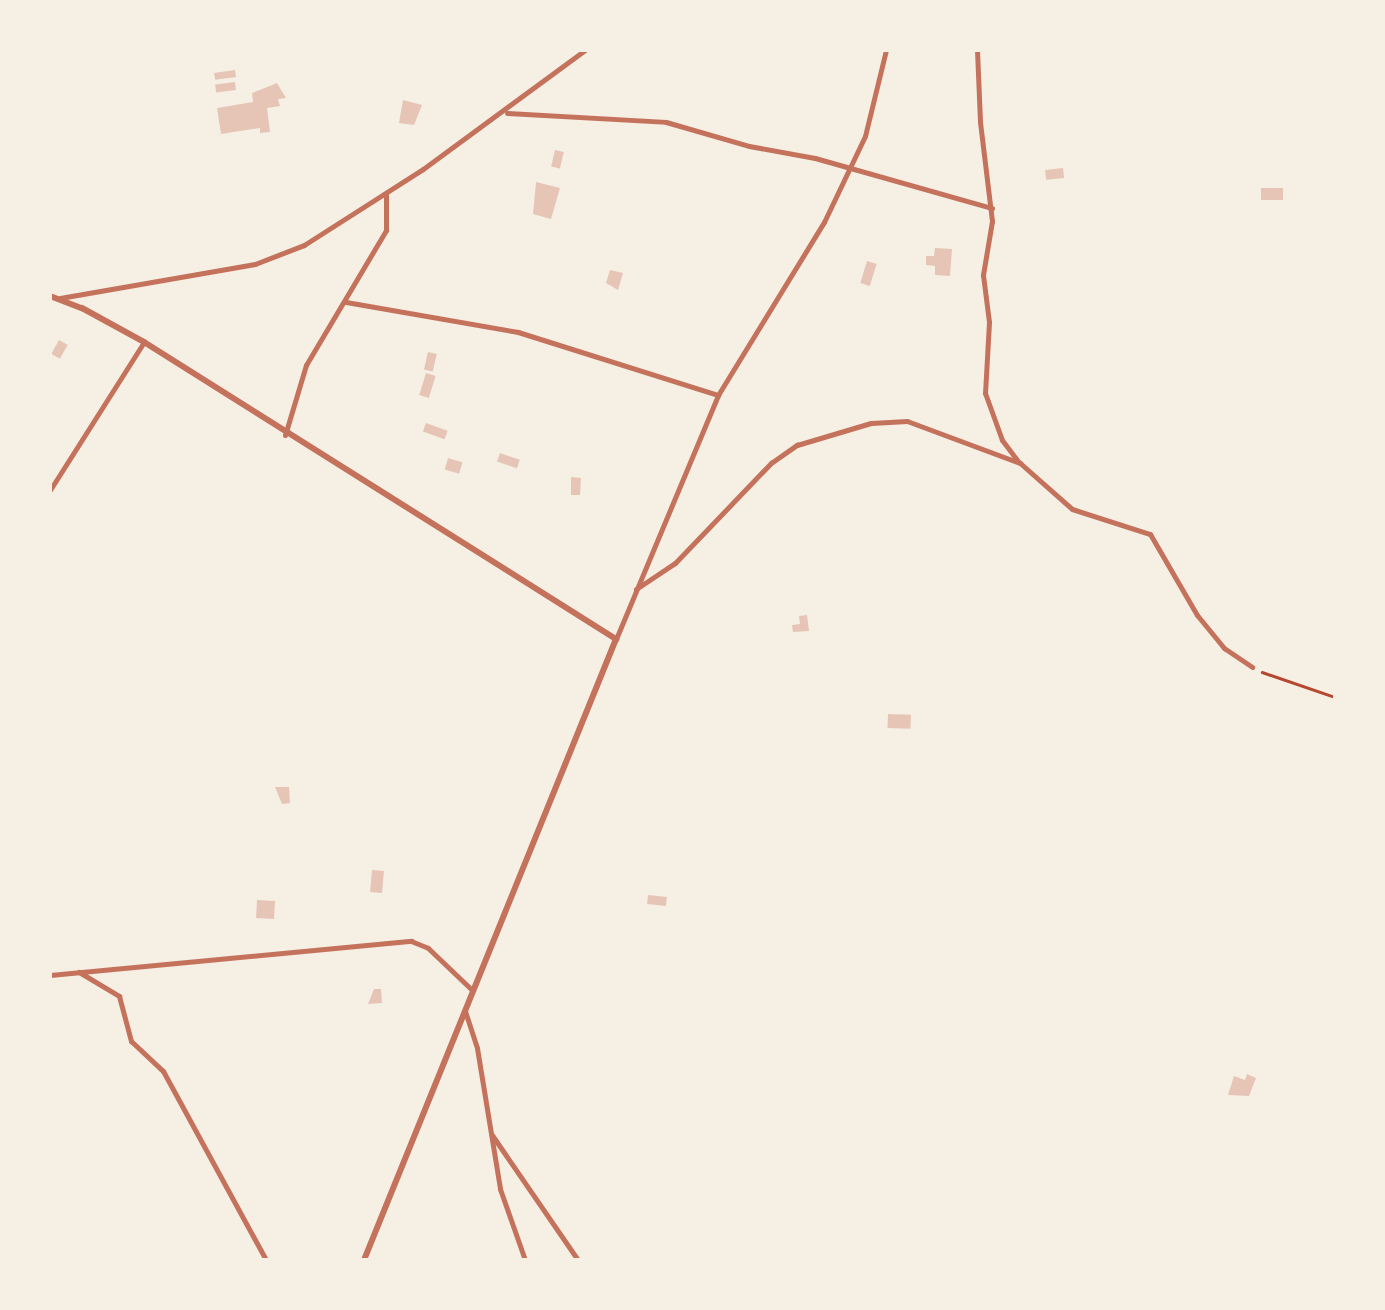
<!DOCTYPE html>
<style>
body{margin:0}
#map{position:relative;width:1385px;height:1310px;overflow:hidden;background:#f6efe4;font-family:"DejaVu Sans",sans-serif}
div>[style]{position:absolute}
.building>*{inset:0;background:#e6c5b7;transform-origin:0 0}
.path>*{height:2.5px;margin:-1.25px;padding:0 1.25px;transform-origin:1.25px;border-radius:1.25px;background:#b5482f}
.minor>*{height:5px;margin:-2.5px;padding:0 2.5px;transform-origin:2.5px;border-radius:2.5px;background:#c5725c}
.tertiary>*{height:6px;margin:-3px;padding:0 3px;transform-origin:3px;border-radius:3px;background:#c5725c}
span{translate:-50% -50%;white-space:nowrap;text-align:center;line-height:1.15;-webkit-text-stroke:8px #f6efe4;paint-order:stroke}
.frame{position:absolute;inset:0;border:52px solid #f6efe4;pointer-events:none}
</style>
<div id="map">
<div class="building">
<i style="left:235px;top:70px;width:7px;height:21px;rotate:82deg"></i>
<i style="left:235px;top:82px;width:8px;height:20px;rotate:83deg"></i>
<i style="clip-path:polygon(277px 83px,286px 98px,278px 99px,280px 106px,267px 108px,270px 132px,260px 133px,260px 128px,221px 134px,217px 108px,253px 102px,252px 93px)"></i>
<i style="clip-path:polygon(403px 100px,422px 105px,414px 125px,399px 123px)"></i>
<i style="left:555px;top:150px;width:9px;height:17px;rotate:13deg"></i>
<i style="left:1063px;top:168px;width:10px;height:18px;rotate:84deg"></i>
<i style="clip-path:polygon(536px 182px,560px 188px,551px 219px,533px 214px)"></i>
<i style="left:1261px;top:188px;width:22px;height:12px"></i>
<i style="clip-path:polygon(935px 248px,952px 249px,950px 276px,935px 275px,935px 266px,926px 265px,926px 256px,934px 256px)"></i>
<i style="left:867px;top:261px;width:10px;height:23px;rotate:17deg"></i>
<i style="clip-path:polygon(610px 270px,623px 273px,618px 290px,606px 283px)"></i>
<i style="left:59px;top:340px;width:10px;height:16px;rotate:29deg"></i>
<i style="left:428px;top:352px;width:9px;height:18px;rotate:13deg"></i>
<i style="left:426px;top:373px;width:10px;height:23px;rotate:17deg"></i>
<i style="left:426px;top:423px;width:23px;height:9px;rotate:20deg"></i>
<i style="left:500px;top:453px;width:21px;height:9px;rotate:19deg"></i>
<i style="left:448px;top:458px;width:15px;height:12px;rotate:16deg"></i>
<i style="clip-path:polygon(571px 477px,581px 478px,580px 495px,571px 495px)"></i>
<i style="clip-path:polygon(807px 615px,809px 631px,793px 632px,792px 625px,800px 624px,799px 616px)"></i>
<i style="left:888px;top:714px;width:23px;height:14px;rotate:2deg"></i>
<i style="clip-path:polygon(275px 787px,289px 787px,290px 803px,282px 804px)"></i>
<i style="left:372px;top:870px;width:12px;height:22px;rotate:5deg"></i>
<i style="left:648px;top:895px;width:19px;height:9px;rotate:6deg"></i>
<i style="left:257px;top:900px;width:18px;height:18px;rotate:3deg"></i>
<i style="clip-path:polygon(374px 989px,381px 989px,382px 1003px,368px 1004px)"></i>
<i style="clip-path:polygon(1247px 1074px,1256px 1078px,1249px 1096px,1228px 1095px,1234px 1076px,1245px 1080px)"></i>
</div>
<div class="path">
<i style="left:1262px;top:672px;width:77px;rotate:18.9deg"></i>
</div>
<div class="minor">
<i style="left:977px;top:50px;width:72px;rotate:87.6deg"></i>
<i style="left:980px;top:122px;width:100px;rotate:83.1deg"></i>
<i style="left:992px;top:221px;width:55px;rotate:99.5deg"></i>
<i style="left:983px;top:275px;width:47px;rotate:82.7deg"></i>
<i style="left:989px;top:322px;width:71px;rotate:93.2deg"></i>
<i style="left:985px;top:393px;width:50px;rotate:70.1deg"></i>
<i style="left:1002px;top:440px;width:26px;rotate:53deg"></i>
<i style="left:507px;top:113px;width:159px;rotate:3.2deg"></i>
<i style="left:666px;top:122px;width:86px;rotate:16.1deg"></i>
<i style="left:749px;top:146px;width:67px;rotate:10.3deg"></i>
<i style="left:815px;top:158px;width:184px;rotate:15.8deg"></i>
<i style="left:60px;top:298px;width:198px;rotate:-9.9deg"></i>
<i style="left:255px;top:264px;width:53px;rotate:-21.2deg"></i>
<i style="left:304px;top:245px;width:141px;rotate:-32.6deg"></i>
<i style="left:423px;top:169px;width:201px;rotate:-36.3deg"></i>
<i style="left:346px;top:302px;width:175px;rotate:9.9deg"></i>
<i style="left:518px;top:332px;width:210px;rotate:17.5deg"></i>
<i style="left:285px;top:435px;width:73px;rotate:-73.3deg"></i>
<i style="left:306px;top:365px;width:157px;rotate:-59.3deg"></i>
<i style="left:386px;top:230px;width:36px;rotate:-90deg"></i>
<i style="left:50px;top:490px;width:175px;rotate:-57.6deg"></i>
<i style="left:636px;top:589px;width:47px;rotate:-33.7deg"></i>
<i style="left:675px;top:563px;width:139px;rotate:-46.2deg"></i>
<i style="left:771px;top:463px;width:32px;rotate:-35deg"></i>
<i style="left:797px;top:445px;width:77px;rotate:-16.6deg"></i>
<i style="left:871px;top:423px;width:36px;rotate:-3deg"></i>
<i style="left:907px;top:421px;width:121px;rotate:20.4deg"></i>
<i style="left:1020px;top:463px;width:69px;rotate:41.5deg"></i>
<i style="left:1072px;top:509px;width:82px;rotate:17.8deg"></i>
<i style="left:1150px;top:534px;width:94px;rotate:59.9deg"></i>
<i style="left:1197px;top:615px;width:43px;rotate:50.7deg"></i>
<i style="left:1224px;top:648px;width:34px;rotate:34deg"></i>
<i style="left:616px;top:639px;width:264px;rotate:-67.3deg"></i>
<i style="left:718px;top:395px;width:203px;rotate:-58.5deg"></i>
<i style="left:824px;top:222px;width:95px;rotate:-64.5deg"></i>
<i style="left:865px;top:136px;width:89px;rotate:-76.3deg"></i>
<i style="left:79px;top:972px;width:47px;rotate:31deg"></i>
<i style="left:119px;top:996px;width:47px;rotate:75.1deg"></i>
<i style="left:131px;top:1041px;width:44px;rotate:43.2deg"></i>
<i style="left:163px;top:1071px;width:215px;rotate:61.4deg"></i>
<i style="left:50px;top:975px;width:363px;rotate:-5.4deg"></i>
<i style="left:411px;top:941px;width:18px;rotate:22deg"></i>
<i style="left:428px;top:948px;width:59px;rotate:43.6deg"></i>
<i style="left:465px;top:1011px;width:39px;rotate:72deg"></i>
<i style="left:477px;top:1048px;width:143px;rotate:80.7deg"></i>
<i style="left:500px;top:1189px;width:75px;rotate:70.6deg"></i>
<i style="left:492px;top:1135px;width:152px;rotate:55.5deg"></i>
</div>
<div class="tertiary">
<i style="left:50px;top:296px;width:34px;rotate:21deg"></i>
<i style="left:82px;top:308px;width:71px;rotate:28.7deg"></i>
<i style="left:144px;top:342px;width:558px;rotate:32.18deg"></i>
<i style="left:616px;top:639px;width:670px;rotate:112.09deg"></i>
</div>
<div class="frame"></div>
</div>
